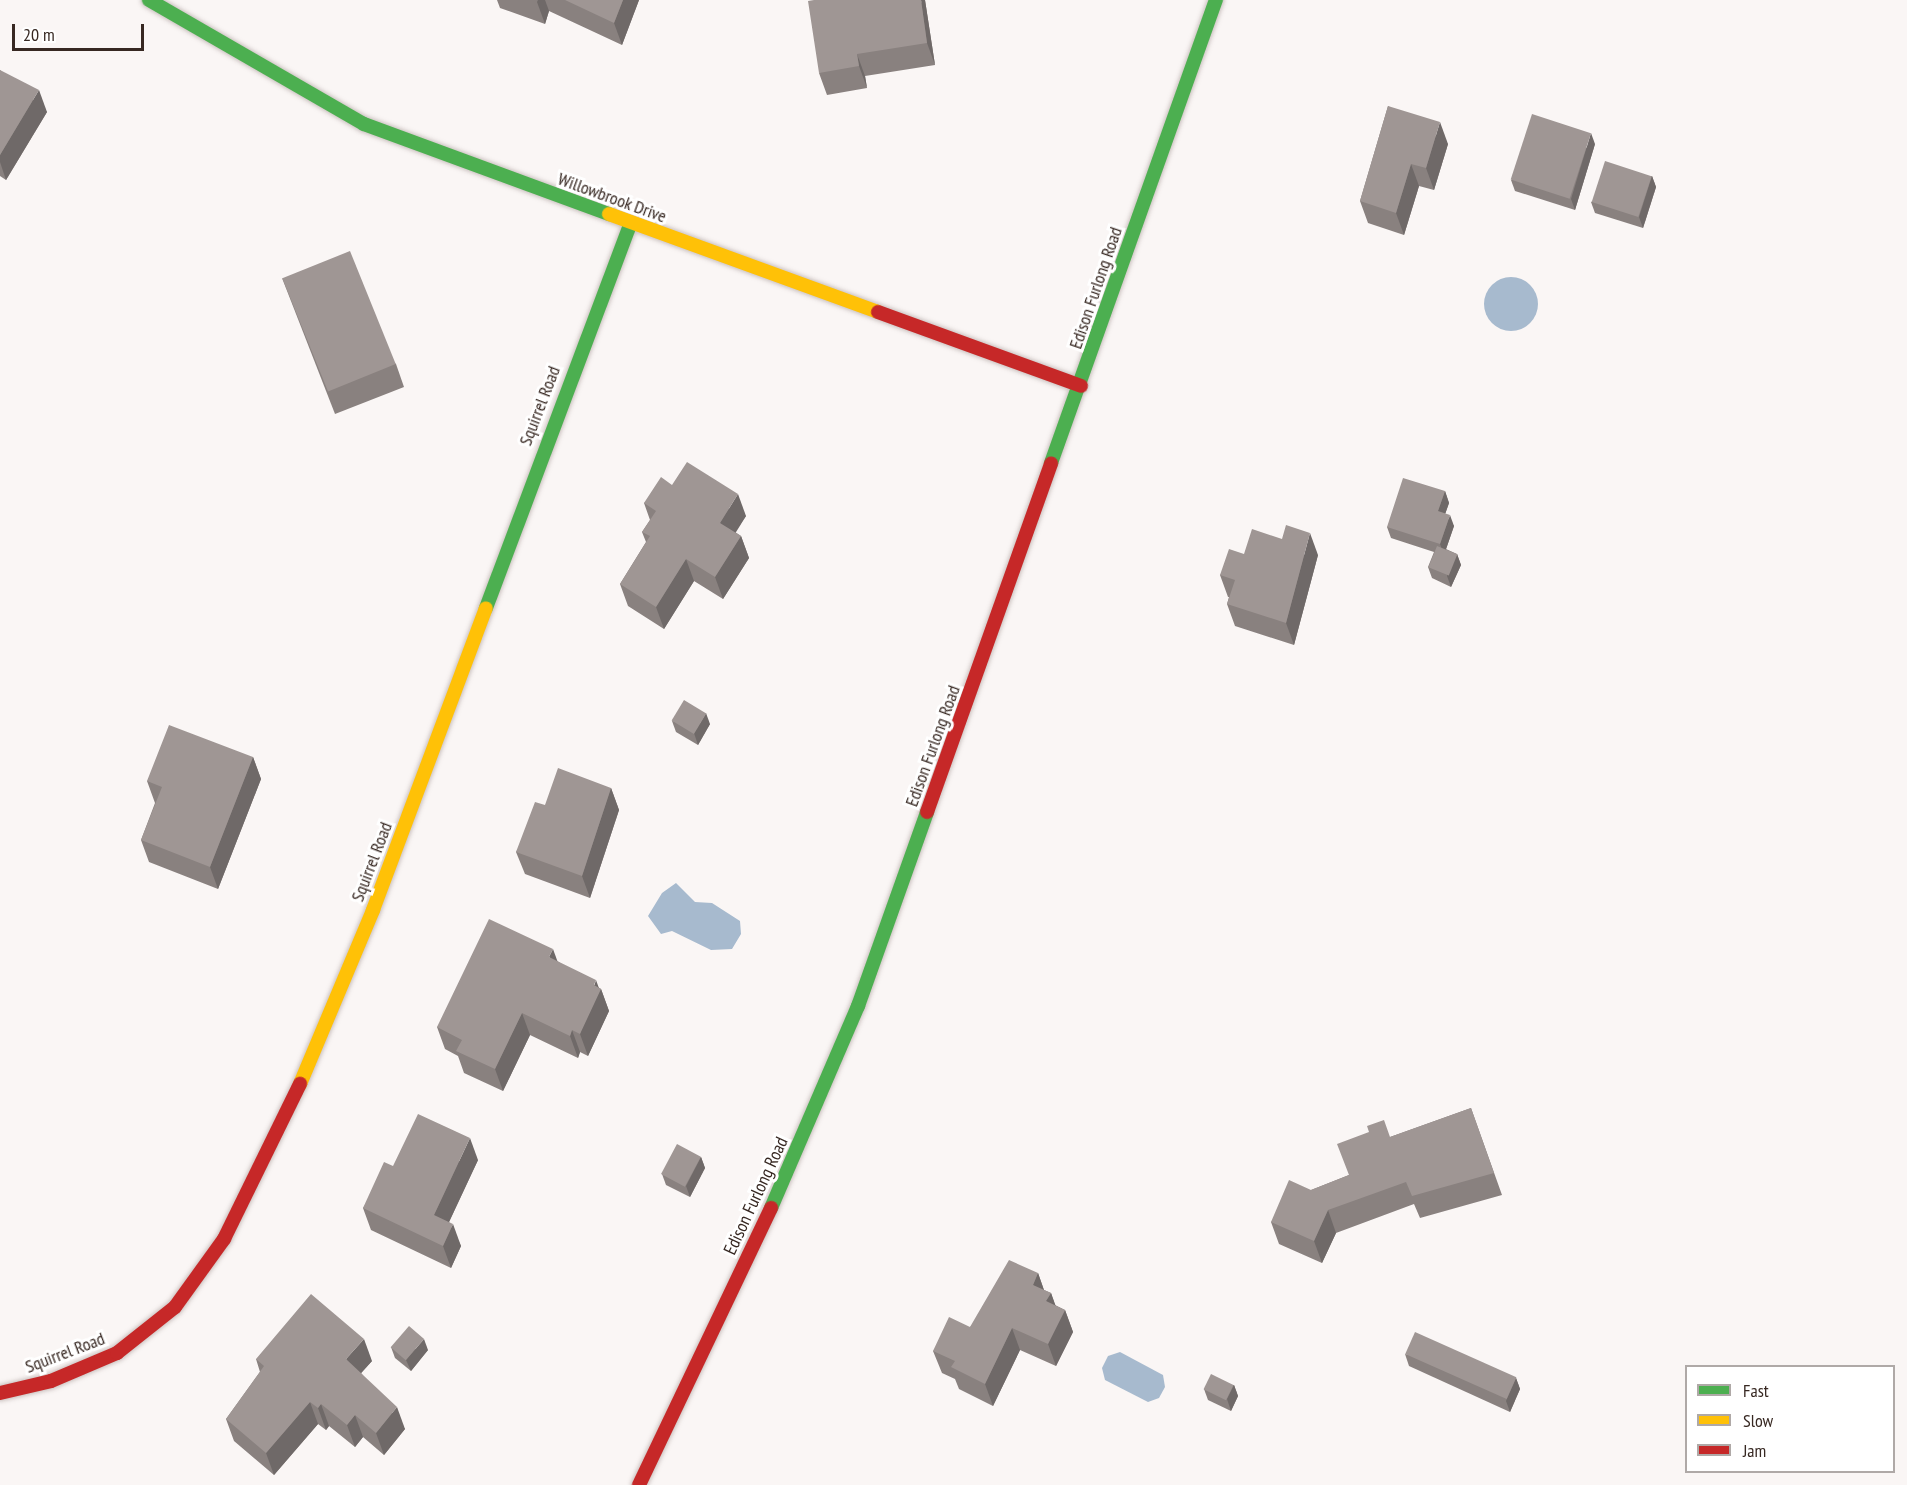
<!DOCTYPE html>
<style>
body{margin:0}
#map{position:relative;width:1907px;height:1485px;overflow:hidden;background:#faf6f5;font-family:"PT Sans Narrow",sans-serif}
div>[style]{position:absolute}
.water>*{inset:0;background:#a7bace}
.round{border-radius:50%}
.roads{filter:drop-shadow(0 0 2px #ccc3c1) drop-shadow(0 0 2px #ccc3c1)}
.fast>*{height:14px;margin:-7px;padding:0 7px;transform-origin:7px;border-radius:7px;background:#4caf50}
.slow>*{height:14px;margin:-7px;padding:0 7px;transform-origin:7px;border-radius:7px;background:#ffc107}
.jam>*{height:14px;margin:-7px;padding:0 7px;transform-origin:7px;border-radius:7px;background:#c62828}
.wall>*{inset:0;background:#89817f}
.shaded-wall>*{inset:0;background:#6f6968}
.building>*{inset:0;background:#9f9694;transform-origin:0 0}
span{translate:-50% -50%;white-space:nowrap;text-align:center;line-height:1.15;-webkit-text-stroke:6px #fff;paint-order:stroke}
.street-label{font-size:18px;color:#372822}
.legend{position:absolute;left:1685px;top:1365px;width:210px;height:108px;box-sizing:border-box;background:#fff;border:2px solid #afa9a7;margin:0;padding:8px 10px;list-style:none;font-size:18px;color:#372822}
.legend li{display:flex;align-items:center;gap:12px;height:30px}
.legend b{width:30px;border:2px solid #afa9a7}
.scale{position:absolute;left:12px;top:24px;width:132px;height:27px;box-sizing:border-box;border:3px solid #372822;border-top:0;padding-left:8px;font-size:18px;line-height:21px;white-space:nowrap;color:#372822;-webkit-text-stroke:4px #fff;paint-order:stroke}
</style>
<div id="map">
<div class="water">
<i class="round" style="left:1484px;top:277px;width:54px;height:54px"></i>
<i style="clip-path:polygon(676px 883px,695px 902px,712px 903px,740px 921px,741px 934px,732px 949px,711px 950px,672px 931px,661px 934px,648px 916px,662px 893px)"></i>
<i style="clip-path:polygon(1120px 1352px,1163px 1375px,1165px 1387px,1159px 1398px,1148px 1402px,1105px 1380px,1102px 1368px,1108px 1356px)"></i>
</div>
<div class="roads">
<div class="fast">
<i style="left:149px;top:0;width:248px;rotate:30deg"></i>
<i style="left:364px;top:124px;width:261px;rotate:20.2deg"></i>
<i style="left:1051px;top:463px;width:492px;rotate:-70.4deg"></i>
<i style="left:486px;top:608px;width:409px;rotate:-69.4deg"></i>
<i style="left:771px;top:1208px;width:220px;rotate:-66.7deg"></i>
<i style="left:858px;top:1006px;width:206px;rotate:-70.4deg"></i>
</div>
<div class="slow">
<i style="left:609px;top:214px;width:286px;rotate:20deg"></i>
<i style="left:300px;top:1084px;width:189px;rotate:-67.2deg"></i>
<i style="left:373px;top:910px;width:322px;rotate:-69.5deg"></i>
</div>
<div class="jam">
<i style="left:878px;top:312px;width:216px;rotate:20deg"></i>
<i style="left:927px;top:812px;width:370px;rotate:-70.4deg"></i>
<i style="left:0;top:1393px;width:52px;rotate:-13.2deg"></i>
<i style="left:51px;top:1381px;width:72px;rotate:-23deg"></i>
<i style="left:117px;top:1353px;width:74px;rotate:-38.4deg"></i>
<i style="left:175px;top:1307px;width:84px;rotate:-54.2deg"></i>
<i style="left:224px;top:1239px;width:173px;rotate:-63.9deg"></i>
<i style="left:639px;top:1485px;width:307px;rotate:-64.5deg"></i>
</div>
</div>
<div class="wall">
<i style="clip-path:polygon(497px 0,639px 0,622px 45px,549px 11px,545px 24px,500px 8px)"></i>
<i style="clip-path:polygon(925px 0,935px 65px,865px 76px,867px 88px,827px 95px,819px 73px)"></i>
<i style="clip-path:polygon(0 70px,47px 112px,6px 180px,0 176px)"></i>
<i style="clip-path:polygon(1388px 106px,1448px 144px,1434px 190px,1419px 186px,1404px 235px,1368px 223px,1360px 201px)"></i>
<i style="clip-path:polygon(1595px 144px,1575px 210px,1515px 191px,1511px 180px)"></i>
<i style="clip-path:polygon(1652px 176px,1656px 187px,1643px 228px,1595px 213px,1591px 202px)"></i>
<i style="clip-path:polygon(282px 278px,396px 364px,404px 387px,335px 414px)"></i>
<i style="clip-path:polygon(672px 485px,746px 516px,735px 532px,741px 536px,749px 558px,723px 599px,694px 581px,664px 629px,628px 606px,620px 584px,646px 542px,642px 532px,650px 520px,644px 503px)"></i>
<i style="clip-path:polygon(1445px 491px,1449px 503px,1445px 514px,1454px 526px,1446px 549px,1457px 554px,1461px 565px,1451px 587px,1432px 578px,1428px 567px,1434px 552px,1391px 538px,1387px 527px)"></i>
<i style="clip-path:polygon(1244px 554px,1318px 555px,1294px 645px,1235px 626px,1227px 604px,1229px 597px,1228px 597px,1220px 575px)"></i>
<i style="clip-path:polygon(672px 721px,710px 724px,698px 745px,676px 732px)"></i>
<i style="clip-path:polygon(253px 757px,261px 779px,218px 889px,149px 862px,141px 840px,155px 803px,147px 781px)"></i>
<i style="clip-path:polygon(611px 788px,619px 810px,590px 898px,525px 874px,516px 852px,545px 805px)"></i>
<i style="clip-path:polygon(557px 961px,601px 989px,609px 1011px,588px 1056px,580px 1052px,578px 1058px,530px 1035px,503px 1091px,464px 1073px,458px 1056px,445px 1049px,437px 1027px)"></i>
<i style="clip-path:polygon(1471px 1108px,1502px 1195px,1420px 1218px,1414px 1204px,1336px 1233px,1322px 1263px,1279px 1244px,1271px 1222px,1311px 1190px,1349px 1175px,1390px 1137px)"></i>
<i style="clip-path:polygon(701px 1157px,705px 1168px,690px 1197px,666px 1185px,662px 1174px)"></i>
<i style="clip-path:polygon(478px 1160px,449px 1222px,461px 1246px,451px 1268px,371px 1230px,363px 1208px,393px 1166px)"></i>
<i style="clip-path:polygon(1038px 1273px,1044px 1290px,1051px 1293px,1055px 1305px,1065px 1310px,1073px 1332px,1056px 1366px,1020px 1350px,993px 1406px,959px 1389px,955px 1379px,942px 1373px,933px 1351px,970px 1327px)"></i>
<i style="clip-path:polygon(391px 1347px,428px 1350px,411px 1371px,395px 1358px)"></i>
<i style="clip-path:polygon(1405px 1354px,1516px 1378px,1520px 1389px,1510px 1412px,1409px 1366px)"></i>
<i style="clip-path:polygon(256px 1359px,372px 1361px,361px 1373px,405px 1429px,384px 1455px,363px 1437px,355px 1447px,329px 1426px,326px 1430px,318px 1424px,274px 1475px,234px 1441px,226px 1419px,260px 1372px)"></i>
<i style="clip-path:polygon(1234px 1385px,1238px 1396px,1231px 1411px,1208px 1400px,1204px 1389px)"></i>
</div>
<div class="shaded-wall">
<i style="clip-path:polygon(538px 0,545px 0,549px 11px,545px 24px,537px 2px)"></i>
<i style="clip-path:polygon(623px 0,639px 0,622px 45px,614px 23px)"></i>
<i style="clip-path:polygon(921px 0,925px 0,935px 65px,927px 43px)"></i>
<i style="clip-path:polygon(857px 54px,865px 76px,867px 88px,859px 66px)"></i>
<i style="clip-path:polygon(39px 90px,47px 112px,6px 180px,0 162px,0 155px)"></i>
<i style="clip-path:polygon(1440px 122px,1448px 144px,1434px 190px,1426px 168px)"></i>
<i style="clip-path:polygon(1591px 133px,1595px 144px,1575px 210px,1571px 199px)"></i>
<i style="clip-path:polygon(1411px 164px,1419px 186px,1404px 235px,1396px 213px)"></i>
<i style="clip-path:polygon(1652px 176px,1656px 187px,1643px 228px,1639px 217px)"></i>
<i style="clip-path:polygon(1445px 491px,1449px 503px,1442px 523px,1438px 511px)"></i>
<i style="clip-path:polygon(738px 494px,746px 516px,728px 545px,720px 523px)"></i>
<i style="clip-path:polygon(1450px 515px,1454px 526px,1444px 555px,1440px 544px)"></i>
<i style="clip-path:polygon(1310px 533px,1318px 555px,1294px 645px,1286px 623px)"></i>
<i style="clip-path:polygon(741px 536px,749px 558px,723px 599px,715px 577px)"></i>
<i style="clip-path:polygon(1457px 554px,1461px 565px,1451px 587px,1447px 576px)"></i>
<i style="clip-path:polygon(686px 559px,694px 581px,664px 629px,656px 607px)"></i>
<i style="clip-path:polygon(706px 713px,710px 724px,698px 745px,694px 733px)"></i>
<i style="clip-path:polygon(253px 757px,261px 779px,218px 889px,210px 867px)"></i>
<i style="clip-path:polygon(611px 788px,619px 810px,590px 898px,582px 876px)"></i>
<i style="clip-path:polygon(553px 949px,561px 971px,549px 957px)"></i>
<i style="clip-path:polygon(596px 980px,600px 991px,601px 989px,609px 1011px,588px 1056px,580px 1034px)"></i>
<i style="clip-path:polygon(522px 1013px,530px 1035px,503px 1091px,495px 1069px)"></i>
<i style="clip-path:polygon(572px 1030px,580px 1052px,578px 1058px,570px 1036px)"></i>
<i style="clip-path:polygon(470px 1138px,478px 1160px,442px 1237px,434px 1215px)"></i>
<i style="clip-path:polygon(701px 1157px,705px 1168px,690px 1197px,686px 1186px)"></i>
<i style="clip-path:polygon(1328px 1210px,1336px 1233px,1322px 1263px,1314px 1241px)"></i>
<i style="clip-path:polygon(453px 1224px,461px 1246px,451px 1268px,443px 1246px)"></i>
<i style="clip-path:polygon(1038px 1273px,1046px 1296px,1033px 1285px)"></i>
<i style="clip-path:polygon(1051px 1293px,1059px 1315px,1046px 1301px)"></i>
<i style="clip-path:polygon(1065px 1310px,1073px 1332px,1056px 1366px,1048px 1344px)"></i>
<i style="clip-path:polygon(1012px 1328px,1020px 1350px,993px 1406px,985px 1384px)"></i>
<i style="clip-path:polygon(364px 1339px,372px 1361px,354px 1381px,346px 1359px)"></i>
<i style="clip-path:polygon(424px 1339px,428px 1350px,411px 1371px,406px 1360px)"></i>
<i style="clip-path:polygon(1516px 1378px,1520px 1389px,1510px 1412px,1506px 1401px)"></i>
<i style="clip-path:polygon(1234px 1385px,1238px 1396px,1231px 1411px,1227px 1399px)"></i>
<i style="clip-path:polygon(310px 1402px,318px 1424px,274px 1475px,266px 1453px)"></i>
<i style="clip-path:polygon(321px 1404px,329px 1426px,326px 1430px,318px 1408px)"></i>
<i style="clip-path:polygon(397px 1407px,405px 1429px,384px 1455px,376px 1433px)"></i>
<i style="clip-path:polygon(355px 1415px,363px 1437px,355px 1447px,347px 1425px)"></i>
</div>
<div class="building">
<i style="clip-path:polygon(565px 0,623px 0,614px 23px)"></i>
<i style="clip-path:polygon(814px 0,921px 0,927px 43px,857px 54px,859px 66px,819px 73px,808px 1px)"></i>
<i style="clip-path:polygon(0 70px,39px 90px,0 155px)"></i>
<i style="clip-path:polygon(1388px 106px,1440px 122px,1426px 168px,1411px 164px,1396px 213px,1360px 201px)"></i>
<i style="left:1532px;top:114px;width:62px;height:69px;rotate:18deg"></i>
<i style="left:1605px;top:161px;width:49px;height:43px;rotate:18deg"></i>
<i style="left:350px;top:251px;width:122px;height:73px;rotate:68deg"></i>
<i style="clip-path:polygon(687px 462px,738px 494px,720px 523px,741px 536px,715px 577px,686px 559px,656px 607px,620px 584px,650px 536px,642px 532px,656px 511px,644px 503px,661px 477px,672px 485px)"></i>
<i style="clip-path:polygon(1403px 478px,1445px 491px,1438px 511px,1450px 515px,1440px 544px,1387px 527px)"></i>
<i style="clip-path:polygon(1286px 525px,1310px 533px,1286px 623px,1227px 604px,1235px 580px,1220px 575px,1229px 549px,1244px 554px,1252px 529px,1282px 539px)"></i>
<i style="left:1437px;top:546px;width:22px;height:23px;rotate:22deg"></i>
<i style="left:684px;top:700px;width:26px;height:24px;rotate:31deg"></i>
<i style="clip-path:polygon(169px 725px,253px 757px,210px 867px,141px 840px,162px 787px,147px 781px)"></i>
<i style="clip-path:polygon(558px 768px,611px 788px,582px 876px,516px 852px,535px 802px,545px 805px)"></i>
<i style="clip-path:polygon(489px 919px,553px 949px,549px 957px,596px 980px,594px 985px,601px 989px,580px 1034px,572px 1030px,570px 1036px,522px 1013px,495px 1069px,456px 1051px,462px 1040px,437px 1027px)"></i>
<i style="clip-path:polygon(1471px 1108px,1494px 1173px,1412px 1196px,1406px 1182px,1328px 1210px,1314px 1241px,1271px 1222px,1289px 1180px,1311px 1190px,1349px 1175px,1337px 1144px,1369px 1132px,1367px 1126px,1384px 1120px,1390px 1137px)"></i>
<i style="clip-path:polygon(418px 1114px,470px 1138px,434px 1215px,453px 1224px,443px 1246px,363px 1208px,384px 1162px,393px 1166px)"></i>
<i style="left:677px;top:1144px;width:27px;height:34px;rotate:28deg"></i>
<i style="clip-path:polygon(1009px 1260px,1038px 1273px,1033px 1285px,1051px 1293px,1046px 1301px,1065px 1310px,1048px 1344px,1012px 1328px,985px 1384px,951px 1367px,955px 1361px,933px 1351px,949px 1317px,970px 1327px)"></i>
<i style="clip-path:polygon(311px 1294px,364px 1339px,346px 1359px,397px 1407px,376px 1433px,355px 1415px,347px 1425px,321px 1404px,318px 1408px,310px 1402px,266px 1453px,226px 1419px,264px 1366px,256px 1359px)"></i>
<i style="left:409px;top:1326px;width:20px;height:28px;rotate:41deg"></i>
<i style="left:1415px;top:1332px;width:111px;height:24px;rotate:24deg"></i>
<i style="left:1211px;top:1374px;width:25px;height:17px;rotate:26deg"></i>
</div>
<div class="street-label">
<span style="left:612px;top:198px;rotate:20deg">Willowbrook Drive</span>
<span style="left:1096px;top:288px;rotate:-71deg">Edison Furlong Road</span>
<span style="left:540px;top:406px;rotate:-69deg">Squirrel Road</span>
<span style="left:933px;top:746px;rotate:-70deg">Edison Furlong Road</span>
<span style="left:372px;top:862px;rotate:-69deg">Squirrel Road</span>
<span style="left:756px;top:1196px;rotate:-65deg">Edison Furlong Road</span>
<span style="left:65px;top:1353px;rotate:-21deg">Squirrel Road</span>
</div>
<ul class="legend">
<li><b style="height:8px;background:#4caf50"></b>Fast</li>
<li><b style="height:8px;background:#ffc107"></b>Slow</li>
<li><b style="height:8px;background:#c62828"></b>Jam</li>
</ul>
<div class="scale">20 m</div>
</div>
